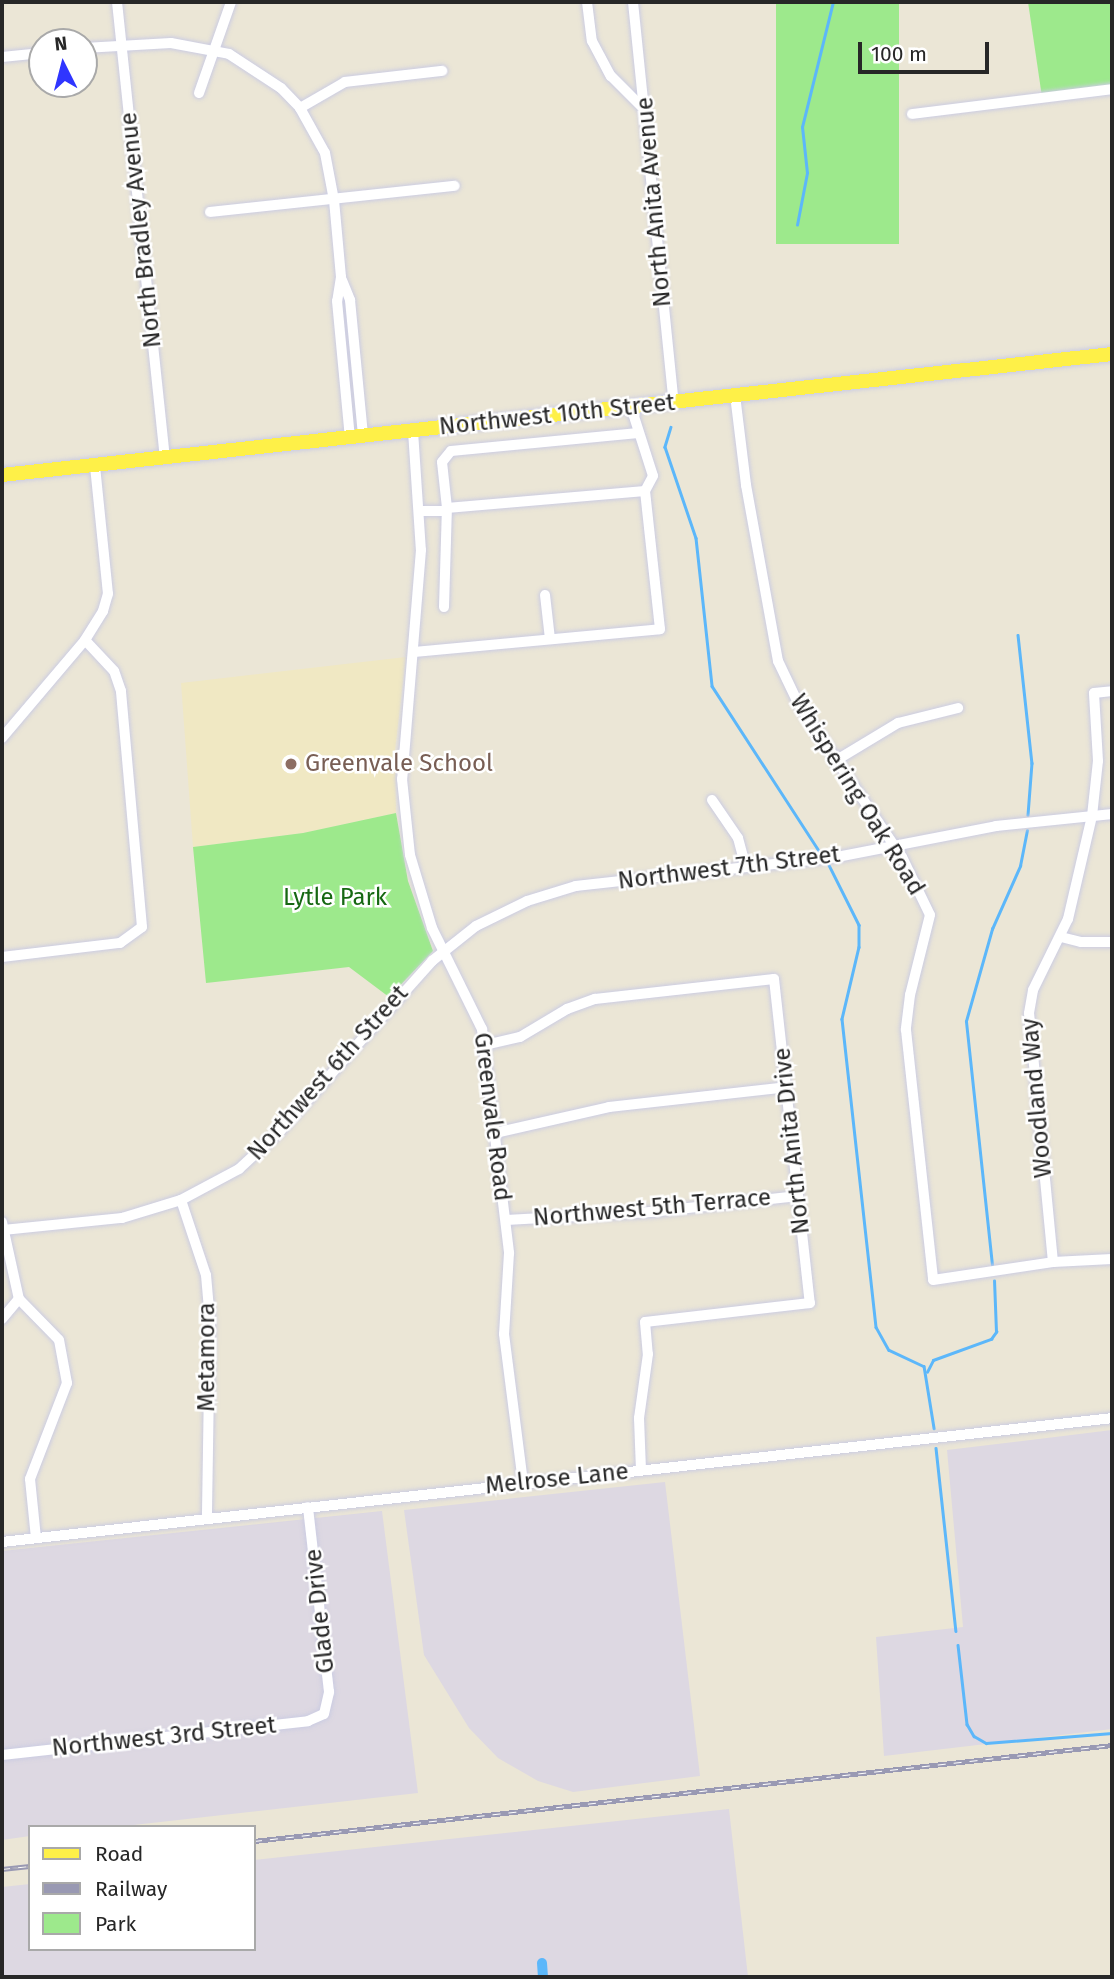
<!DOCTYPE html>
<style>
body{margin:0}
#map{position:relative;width:1114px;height:1979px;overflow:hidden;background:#ebe6d6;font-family:"Fira Sans",sans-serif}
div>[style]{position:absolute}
.industrial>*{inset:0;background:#ddd8e2}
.education>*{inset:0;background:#f0e8c3}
.green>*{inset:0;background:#9de98c;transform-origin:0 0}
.stream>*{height:2.5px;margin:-1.25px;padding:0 1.25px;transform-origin:1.25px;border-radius:1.25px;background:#5cb7fa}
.canal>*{height:10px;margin:-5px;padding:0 5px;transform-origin:5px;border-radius:5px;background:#5cb7fa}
.roads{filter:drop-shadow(0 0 2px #cbcce2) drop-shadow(0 0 2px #cbcce2)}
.minor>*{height:10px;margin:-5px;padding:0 5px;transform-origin:5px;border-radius:5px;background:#fff}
.major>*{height:14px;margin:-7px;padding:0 7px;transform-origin:7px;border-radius:7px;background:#fef048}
.rail>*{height:5px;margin-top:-2.5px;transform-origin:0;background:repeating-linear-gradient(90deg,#fff 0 8px,#9999b3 0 16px);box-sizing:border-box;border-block:2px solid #9999b3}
.dots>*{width:19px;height:19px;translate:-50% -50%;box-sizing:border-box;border:4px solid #fff;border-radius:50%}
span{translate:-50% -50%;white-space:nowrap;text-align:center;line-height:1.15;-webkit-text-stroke:5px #fff;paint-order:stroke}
.street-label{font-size:24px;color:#272727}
.education-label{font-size:24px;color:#785e54}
.left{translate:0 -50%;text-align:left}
.park-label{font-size:24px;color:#166812}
.frame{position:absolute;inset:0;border:4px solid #272727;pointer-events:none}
.legend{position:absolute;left:28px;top:1825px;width:228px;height:126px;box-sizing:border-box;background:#fff;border:2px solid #a9a9a9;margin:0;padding:9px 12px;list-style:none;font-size:21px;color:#272727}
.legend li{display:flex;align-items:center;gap:14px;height:35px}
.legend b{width:35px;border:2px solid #a9a9a9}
.north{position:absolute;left:28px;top:28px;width:70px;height:70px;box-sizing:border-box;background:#fff;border:2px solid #a9a9a9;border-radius:50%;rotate:354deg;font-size:19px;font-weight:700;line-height:28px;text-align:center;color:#272727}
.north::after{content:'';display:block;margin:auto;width:24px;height:32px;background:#2f35ff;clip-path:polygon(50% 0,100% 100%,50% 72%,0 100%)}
.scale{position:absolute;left:858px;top:42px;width:131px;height:32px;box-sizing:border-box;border:4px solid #272727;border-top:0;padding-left:9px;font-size:21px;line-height:24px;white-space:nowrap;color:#272727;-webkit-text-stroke:5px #fff;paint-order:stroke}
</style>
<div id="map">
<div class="industrial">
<i style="clip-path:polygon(1112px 1430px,1112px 1729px,884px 1756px,876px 1637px,963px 1627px,947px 1450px)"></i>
<i style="clip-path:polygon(665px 1482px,700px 1776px,573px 1792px,538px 1781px,498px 1758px,469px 1728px,424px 1655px,404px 1510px)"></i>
<i style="clip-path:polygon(382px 1511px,418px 1793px,116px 1827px,30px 1827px,30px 1836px,2px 1840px,2px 1551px)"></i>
<i style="clip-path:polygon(729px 1809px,748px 1977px,2px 1977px,2px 1887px,30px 1884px,30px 1949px,254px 1949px,254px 1860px)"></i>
</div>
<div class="education">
<i style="clip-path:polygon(406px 657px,395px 750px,396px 813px,303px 833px,193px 847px,181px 683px)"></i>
</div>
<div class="green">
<i style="left:776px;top:2px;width:123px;height:242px"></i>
<i style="clip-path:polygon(1028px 2px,1112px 2px,1112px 89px,1042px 97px)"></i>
<i style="clip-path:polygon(396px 813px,408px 881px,433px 951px,389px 997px,349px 967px,206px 983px,193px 847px,303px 833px)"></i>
</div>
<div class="stream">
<i style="left:797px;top:225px;width:53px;rotate:-79.1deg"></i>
<i style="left:807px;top:173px;width:46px;rotate:-96.2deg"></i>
<i style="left:802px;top:127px;width:129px;rotate:-76.1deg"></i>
<i style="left:671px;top:427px;width:21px;rotate:107deg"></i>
<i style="left:665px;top:447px;width:96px;rotate:71.2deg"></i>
<i style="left:696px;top:538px;width:149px;rotate:83.8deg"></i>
<i style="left:712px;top:686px;width:197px;rotate:57deg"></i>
<i style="left:1018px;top:635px;width:129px;rotate:83.8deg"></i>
<i style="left:1032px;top:763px;width:52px;rotate:94.4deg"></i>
<i style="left:829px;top:865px;width:67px;rotate:63.4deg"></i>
<i style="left:859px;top:925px;width:22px;rotate:90deg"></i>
<i style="left:859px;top:947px;width:74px;rotate:103.3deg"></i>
<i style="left:842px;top:1019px;width:310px;rotate:83.7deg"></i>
<i style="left:876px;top:1327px;width:26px;rotate:61deg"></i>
<i style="left:889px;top:1350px;width:38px;rotate:25deg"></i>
<i style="left:924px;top:1366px;width:63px;rotate:80.8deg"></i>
<i style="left:992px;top:1265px;width:245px;rotate:-96.1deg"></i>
<i style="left:966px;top:1021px;width:96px;rotate:-74.2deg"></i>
<i style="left:992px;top:929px;width:69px;rotate:-66deg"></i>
<i style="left:1020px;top:866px;width:36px;rotate:-79deg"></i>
<i style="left:927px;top:1372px;width:13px;rotate:-63deg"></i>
<i style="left:933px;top:1360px;width:62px;rotate:-19.9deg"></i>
<i style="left:991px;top:1339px;width:9px;rotate:-54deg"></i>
<i style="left:996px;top:1332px;width:51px;rotate:-92.2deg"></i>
<i style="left:936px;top:1448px;width:184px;rotate:83.8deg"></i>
<i style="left:958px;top:1645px;width:80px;rotate:83.5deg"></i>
<i style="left:967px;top:1724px;width:14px;rotate:60deg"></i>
<i style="left:974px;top:1736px;width:14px;rotate:30deg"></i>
<i style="left:986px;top:1743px;width:126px;rotate:-4.5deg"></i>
</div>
<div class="canal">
<i style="left:542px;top:1963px;width:14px;rotate:86deg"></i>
</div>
<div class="roads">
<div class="minor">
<i style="left:117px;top:2px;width:459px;rotate:84deg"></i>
<i style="left:587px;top:2px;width:39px;rotate:83deg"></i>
<i style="left:592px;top:41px;width:40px;rotate:62deg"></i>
<i style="left:611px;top:76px;width:48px;rotate:45deg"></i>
<i style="left:633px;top:2px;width:403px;rotate:84.2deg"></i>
<i style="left:84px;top:48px;width:87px;rotate:-3.3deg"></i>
<i style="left:171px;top:43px;width:59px;rotate:10.7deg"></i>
<i style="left:229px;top:54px;width:62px;rotate:33.2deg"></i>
<i style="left:281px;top:88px;width:28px;rotate:46deg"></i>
<i style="left:300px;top:108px;width:51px;rotate:60.9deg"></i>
<i style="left:325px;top:153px;width:48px;rotate:79.2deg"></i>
<i style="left:334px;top:200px;width:77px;rotate:84.8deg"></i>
<i style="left:341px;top:277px;width:24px;rotate:99deg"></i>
<i style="left:337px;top:301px;width:138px;rotate:84.6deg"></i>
<i style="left:2px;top:57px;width:40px;rotate:-5.7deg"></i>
<i style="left:199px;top:93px;width:96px;rotate:-70.6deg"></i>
<i style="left:300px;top:108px;width:52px;rotate:-30deg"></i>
<i style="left:345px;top:82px;width:98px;rotate:-6.5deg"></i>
<i style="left:912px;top:114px;width:202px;rotate:-7.1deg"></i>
<i style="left:210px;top:212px;width:246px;rotate:-6.1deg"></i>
<i style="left:342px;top:280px;width:22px;rotate:68deg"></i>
<i style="left:350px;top:300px;width:137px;rotate:84.5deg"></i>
<i style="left:735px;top:395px;width:91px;rotate:83deg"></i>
<i style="left:746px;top:485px;width:179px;rotate:79.7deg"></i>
<i style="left:778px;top:661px;width:47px;rotate:64.5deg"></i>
<i style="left:798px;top:703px;width:186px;rotate:56deg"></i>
<i style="left:902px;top:857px;width:64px;rotate:64.2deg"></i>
<i style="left:930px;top:915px;width:82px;rotate:104deg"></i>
<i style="left:910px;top:995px;width:35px;rotate:97deg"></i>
<i style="left:906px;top:1030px;width:251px;rotate:83.8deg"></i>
<i style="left:933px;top:1280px;width:121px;rotate:-8.5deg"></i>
<i style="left:1053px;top:1262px;width:59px;rotate:-2.9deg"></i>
<i style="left:631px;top:407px;width:72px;rotate:72.3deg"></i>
<i style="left:653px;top:476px;width:17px;rotate:118deg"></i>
<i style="left:645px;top:491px;width:199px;rotate:175.1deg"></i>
<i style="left:447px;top:508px;width:46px;rotate:-96.2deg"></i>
<i style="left:442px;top:462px;width:14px;rotate:-51deg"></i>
<i style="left:451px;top:451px;width:188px;rotate:-5.5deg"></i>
<i style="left:413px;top:431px;width:119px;rotate:86.2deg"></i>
<i style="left:421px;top:550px;width:230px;rotate:94.7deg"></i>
<i style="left:402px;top:779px;width:76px;rotate:84deg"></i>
<i style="left:410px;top:855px;width:76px;rotate:73.2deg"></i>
<i style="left:432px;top:928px;width:113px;rotate:63.7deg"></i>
<i style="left:482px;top:1029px;width:226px;rotate:83.1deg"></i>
<i style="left:509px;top:1253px;width:81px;rotate:93.5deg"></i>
<i style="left:504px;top:1334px;width:149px;rotate:82.7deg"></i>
<i style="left:420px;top:511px;width:26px"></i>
<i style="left:545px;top:595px;width:44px;rotate:83.5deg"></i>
<i style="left:444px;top:607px;width:99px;rotate:-88.3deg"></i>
<i style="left:414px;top:652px;width:247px;rotate:-5.3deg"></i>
<i style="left:660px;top:629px;width:139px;rotate:-96.2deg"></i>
<i style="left:2px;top:738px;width:128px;rotate:-49.7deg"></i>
<i style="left:85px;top:640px;width:34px;rotate:-58deg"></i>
<i style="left:103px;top:611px;width:18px;rotate:-74deg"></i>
<i style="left:108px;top:594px;width:130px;rotate:-95.8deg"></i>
<i style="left:835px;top:761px;width:74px;rotate:-31.1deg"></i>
<i style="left:898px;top:723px;width:62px;rotate:-14deg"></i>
<i style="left:712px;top:800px;width:46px;rotate:55.6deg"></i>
<i style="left:738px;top:838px;width:30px;rotate:75deg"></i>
<i style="left:1061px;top:937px;width:21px;rotate:14deg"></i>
<i style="left:1081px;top:942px;width:31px"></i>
<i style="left:2px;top:957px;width:119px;rotate:-6.8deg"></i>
<i style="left:120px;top:943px;width:27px;rotate:-36deg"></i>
<i style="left:142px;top:927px;width:237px;rotate:-95.1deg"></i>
<i style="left:121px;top:691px;width:21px;rotate:-109deg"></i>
<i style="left:114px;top:671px;width:42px;rotate:-133.1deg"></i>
<i style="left:485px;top:1045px;width:36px;rotate:-13deg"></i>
<i style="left:520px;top:1037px;width:55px;rotate:-30.8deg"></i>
<i style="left:567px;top:1009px;width:30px;rotate:-20deg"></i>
<i style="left:595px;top:999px;width:180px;rotate:-6.4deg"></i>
<i style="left:774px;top:979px;width:326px;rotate:83.7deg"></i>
<i style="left:810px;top:1303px;width:166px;rotate:173.4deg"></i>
<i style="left:645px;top:1322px;width:32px;rotate:85deg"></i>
<i style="left:648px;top:1354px;width:65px;rotate:98deg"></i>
<i style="left:639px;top:1418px;width:52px;rotate:87.8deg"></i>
<i style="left:495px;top:1133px;width:117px;rotate:-12.8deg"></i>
<i style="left:609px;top:1107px;width:178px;rotate:-6.4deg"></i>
<i style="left:181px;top:1200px;width:79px;rotate:71.6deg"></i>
<i style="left:206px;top:1275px;width:46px;rotate:85deg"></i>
<i style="left:210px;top:1321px;width:197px;rotate:90.9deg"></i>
<i style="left:506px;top:1220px;width:145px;rotate:-3.2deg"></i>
<i style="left:651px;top:1212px;width:148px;rotate:-6.2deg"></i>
<i style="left:2px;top:1222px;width:79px;rotate:77.6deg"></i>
<i style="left:19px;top:1299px;width:57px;rotate:45.7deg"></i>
<i style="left:59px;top:1340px;width:44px;rotate:79.5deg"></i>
<i style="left:67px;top:1383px;width:103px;rotate:111.1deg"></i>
<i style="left:30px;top:1479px;width:59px;rotate:84.2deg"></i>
<i style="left:3px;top:1230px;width:120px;rotate:-5.8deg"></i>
<i style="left:122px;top:1218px;width:62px;rotate:-17deg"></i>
<i style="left:181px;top:1200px;width:66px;rotate:-28.1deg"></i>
<i style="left:239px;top:1169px;width:57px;rotate:-42.9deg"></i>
<i style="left:281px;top:1130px;width:227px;rotate:-48.2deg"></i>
<i style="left:432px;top:961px;width:56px;rotate:-38.5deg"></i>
<i style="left:476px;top:926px;width:57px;rotate:-26.1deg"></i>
<i style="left:527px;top:901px;width:51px;rotate:-17deg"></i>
<i style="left:576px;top:886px;width:263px;rotate:-6.3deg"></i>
<i style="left:837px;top:857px;width:162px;rotate:-11deg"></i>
<i style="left:996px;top:826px;width:117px;rotate:-5.9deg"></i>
<i style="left:1053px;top:1262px;width:250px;rotate:-95.5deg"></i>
<i style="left:1029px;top:1013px;width:23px;rotate:-80deg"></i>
<i style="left:1033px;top:990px;width:79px;rotate:-63.8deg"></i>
<i style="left:1068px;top:919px;width:106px;rotate:-76.9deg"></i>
<i style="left:1092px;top:816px;width:55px;rotate:-83.8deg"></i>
<i style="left:1098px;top:761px;width:68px;rotate:-93.4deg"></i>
<i style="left:1094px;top:693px;width:18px;rotate:-6deg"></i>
<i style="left:2px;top:1319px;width:26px;rotate:-50deg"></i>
<i style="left:2px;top:1542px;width:1117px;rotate:-6.37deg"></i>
<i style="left:2px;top:1755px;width:308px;rotate:-6.3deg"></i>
<i style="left:308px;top:1721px;width:17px;rotate:-24deg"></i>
<i style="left:324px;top:1714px;width:23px;rotate:-77deg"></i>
<i style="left:329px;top:1692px;width:186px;rotate:-96.5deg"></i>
</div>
<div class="major">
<i style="left:2px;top:475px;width:1117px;rotate:-6.22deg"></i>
</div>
</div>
<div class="rail">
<i style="left:254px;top:1841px;width:863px;rotate:-6.38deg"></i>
<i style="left:2px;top:1869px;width:28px;rotate:-6deg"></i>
</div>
<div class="dots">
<i style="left:291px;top:764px;background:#8d6e63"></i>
</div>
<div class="street-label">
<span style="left:654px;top:202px;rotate:-95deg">North Anita Avenue</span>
<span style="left:141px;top:230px;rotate:-96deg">North Bradley Avenue</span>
<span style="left:557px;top:415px;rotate:-6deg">Northwest 10th Street</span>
<span style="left:857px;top:795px;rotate:58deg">Whispering Oak Road</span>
<span style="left:729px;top:868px;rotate:-7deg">Northwest 7th Street</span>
<span style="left:328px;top:1073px;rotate:-48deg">Northwest 6th Street</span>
<span style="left:1037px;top:1098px;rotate:-95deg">Woodland Way</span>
<span style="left:492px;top:1117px;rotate:83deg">Greenvale Road</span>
<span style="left:792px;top:1141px;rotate:-96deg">North Anita Drive</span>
<span style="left:652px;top:1208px;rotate:-5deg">Northwest 5th Terrace</span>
<span style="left:207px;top:1357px;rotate:-90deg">Metamora</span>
<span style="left:557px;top:1479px;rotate:-6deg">Melrose Lane</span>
<span style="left:320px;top:1611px;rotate:-96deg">Glade Drive</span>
<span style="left:164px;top:1737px;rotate:-6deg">Northwest 3rd Street</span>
</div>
<div class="education-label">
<span class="left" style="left:305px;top:764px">Greenvale School</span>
</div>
<div class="park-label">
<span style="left:335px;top:898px">Lytle Park</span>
</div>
<div class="frame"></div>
<ul class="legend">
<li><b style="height:9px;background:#fef048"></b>Road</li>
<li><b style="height:9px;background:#9999b3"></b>Railway</li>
<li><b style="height:19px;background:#9de98c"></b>Park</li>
</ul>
<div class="north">N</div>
<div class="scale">100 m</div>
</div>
